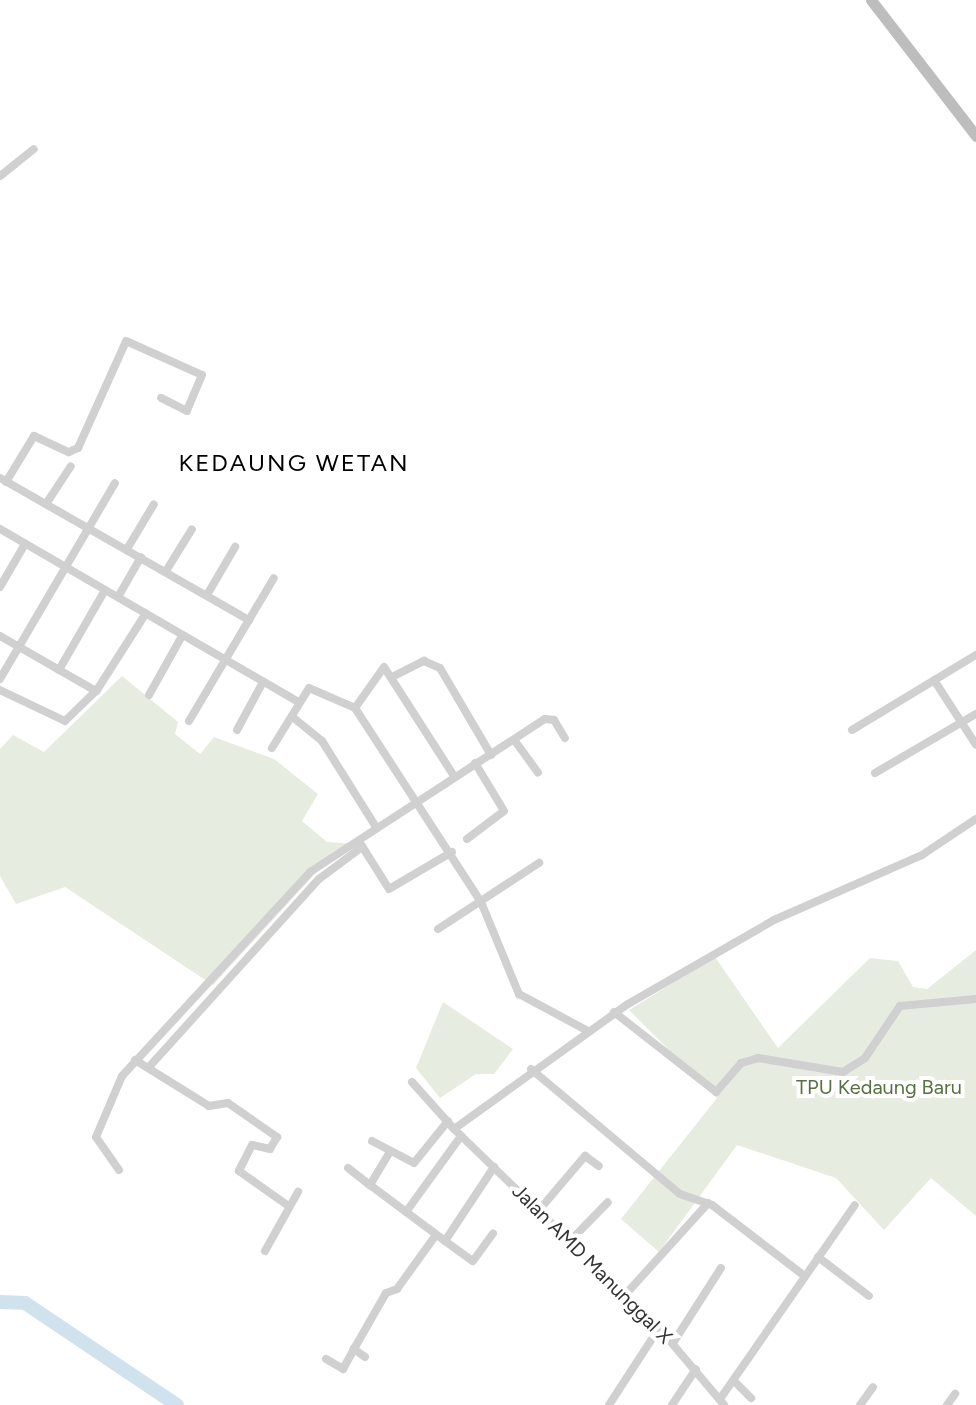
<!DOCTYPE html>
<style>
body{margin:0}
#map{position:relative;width:976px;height:1405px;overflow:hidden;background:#fff;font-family:Figtree,sans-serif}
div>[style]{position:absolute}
.green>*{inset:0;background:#e6ecdf}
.river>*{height:14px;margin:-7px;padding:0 7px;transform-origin:7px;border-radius:7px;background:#cfe2ee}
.street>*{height:8px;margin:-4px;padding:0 4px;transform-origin:4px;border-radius:4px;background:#d0d0d0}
.secondary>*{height:11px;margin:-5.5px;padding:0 5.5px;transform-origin:5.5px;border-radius:5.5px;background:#bdbdbd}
span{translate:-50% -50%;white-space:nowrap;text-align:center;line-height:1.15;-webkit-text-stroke:8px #fff;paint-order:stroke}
.park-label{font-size:20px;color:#56703f}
.street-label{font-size:20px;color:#333}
.quarter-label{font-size:24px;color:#000;letter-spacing:2px}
</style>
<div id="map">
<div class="green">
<i style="clip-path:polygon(122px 676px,178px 722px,175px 734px,200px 754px,214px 737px,274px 759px,318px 794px,302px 821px,327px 842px,357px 844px,322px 866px,213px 985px,65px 887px,16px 904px,0 876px,0 749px,13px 735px,44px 752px)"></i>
<i style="clip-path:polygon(976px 950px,976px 1216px,931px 1178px,884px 1230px,836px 1178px,737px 1145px,659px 1252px,621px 1219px,717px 1098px,629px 1010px,715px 957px,778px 1048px,870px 958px,898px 961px,913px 987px,927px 989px)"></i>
<i style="clip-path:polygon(443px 1002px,513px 1049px,494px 1074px,476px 1074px,440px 1098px,416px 1068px)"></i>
</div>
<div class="river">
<i style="left:0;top:1302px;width:25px;rotate:2deg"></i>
<i style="left:25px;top:1303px;width:183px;rotate:33.9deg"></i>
</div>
<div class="street">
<i style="left:0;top:176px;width:43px;rotate:-38.5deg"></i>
<i style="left:0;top:478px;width:287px;rotate:29.7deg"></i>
<i style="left:6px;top:482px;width:54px;rotate:-58.7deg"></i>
<i style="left:34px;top:436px;width:38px;rotate:25deg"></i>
<i style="left:69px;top:452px;width:10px;rotate:-24deg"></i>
<i style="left:78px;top:448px;width:117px;rotate:-65.8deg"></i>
<i style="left:126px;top:341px;width:83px;rotate:24.1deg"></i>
<i style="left:202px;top:375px;width:39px;rotate:113deg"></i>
<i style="left:187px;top:411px;width:29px;rotate:-153deg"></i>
<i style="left:46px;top:504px;width:45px;rotate:-56.7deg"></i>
<i style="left:0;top:529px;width:345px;rotate:30.1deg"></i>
<i style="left:127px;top:549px;width:52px;rotate:-59deg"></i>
<i style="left:166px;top:571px;width:49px;rotate:-58.2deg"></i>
<i style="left:0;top:587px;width:50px;rotate:-59.8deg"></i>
<i style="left:207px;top:595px;width:56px;rotate:-59.7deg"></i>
<i style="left:118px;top:597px;width:46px;rotate:-60.1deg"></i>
<i style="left:0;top:636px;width:111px;rotate:29.8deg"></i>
<i style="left:59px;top:670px;width:92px;rotate:-60.1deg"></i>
<i style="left:394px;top:676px;width:34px;rotate:-27deg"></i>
<i style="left:424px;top:661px;width:17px;rotate:24deg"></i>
<i style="left:440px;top:668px;width:101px;rotate:59.6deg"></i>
<i style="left:0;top:679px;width:227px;rotate:-59.6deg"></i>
<i style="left:934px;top:680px;width:77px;rotate:57.1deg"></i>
<i style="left:0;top:690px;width:72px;rotate:25.5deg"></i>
<i style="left:65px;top:721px;width:45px;rotate:-44.1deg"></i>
<i style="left:97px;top:690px;width:91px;rotate:-57.5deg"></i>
<i style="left:149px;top:695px;width:68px;rotate:-60.8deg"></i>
<i style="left:355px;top:708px;width:50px;rotate:-54.7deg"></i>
<i style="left:384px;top:667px;width:130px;rotate:57.3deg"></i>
<i style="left:295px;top:719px;width:35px;rotate:39deg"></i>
<i style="left:322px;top:741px;width:102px;rotate:57.9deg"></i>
<i style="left:189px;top:721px;width:166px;rotate:-59.3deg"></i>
<i style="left:237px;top:730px;width:55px;rotate:-61.6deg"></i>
<i style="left:852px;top:730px;width:145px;rotate:-31.2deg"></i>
<i style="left:515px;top:741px;width:39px;rotate:54deg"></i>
<i style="left:272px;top:748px;width:70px;rotate:-58.3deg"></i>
<i style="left:309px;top:688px;width:50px;rotate:23.5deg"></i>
<i style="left:355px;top:708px;width:231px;rotate:57deg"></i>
<i style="left:481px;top:902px;width:100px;rotate:67.6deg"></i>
<i style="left:519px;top:994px;width:76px;rotate:28.2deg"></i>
<i style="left:875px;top:773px;width:117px;rotate:-30.3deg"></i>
<i style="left:467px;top:839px;width:46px;rotate:-37.1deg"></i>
<i style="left:504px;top:811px;width:56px;rotate:-121.1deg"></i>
<i style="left:360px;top:843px;width:54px;rotate:57.8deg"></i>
<i style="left:389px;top:889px;width:73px;rotate:-30.4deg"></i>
<i style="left:438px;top:929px;width:121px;rotate:-33.2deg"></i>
<i style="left:614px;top:1012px;width:130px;rotate:38.1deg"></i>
<i style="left:716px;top:1092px;width:38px;rotate:-49deg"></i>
<i style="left:741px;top:1063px;width:18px;rotate:-16deg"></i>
<i style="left:758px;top:1058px;width:86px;rotate:9.4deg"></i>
<i style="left:843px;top:1072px;width:26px;rotate:-32deg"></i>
<i style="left:865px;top:1058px;width:63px;rotate:-56.1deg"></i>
<i style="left:900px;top:1006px;width:76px;rotate:-5.3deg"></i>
<i style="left:135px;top:1060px;width:87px;rotate:31.9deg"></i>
<i style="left:209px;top:1106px;width:19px;rotate:-9deg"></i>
<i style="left:228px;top:1103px;width:60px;rotate:34.8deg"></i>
<i style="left:277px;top:1137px;width:14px;rotate:120deg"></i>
<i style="left:270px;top:1149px;width:18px;rotate:-167deg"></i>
<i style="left:252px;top:1145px;width:29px;rotate:117deg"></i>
<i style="left:239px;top:1171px;width:59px;rotate:35.3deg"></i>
<i style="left:149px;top:1067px;width:253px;rotate:-47.9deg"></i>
<i style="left:319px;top:879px;width:54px;rotate:-36.7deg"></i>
<i style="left:531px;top:1069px;width:194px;rotate:40deg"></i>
<i style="left:680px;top:1194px;width:34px;rotate:19deg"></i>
<i style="left:712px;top:1205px;width:113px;rotate:37.5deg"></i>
<i style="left:412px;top:1082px;width:63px;rotate:48.2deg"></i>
<i style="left:454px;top:1129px;width:214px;rotate:-35.7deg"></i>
<i style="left:628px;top:1004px;width:168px;rotate:-29.9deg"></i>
<i style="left:774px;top:920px;width:162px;rotate:-23.7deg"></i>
<i style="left:922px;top:855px;width:65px;rotate:-33.7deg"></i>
<i style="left:454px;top:1129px;width:286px;rotate:44.1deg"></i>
<i style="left:659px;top:1328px;width:101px;rotate:49.8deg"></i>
<i style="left:372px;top:1141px;width:47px;rotate:27.6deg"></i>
<i style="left:414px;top:1163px;width:54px;rotate:-51deg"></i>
<i style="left:348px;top:1168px;width:28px;rotate:38deg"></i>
<i style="left:370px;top:1185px;width:37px;rotate:-59deg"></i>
<i style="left:119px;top:1170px;width:40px;rotate:-124.9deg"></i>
<i style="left:96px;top:1137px;width:66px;rotate:-66.9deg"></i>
<i style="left:122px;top:1076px;width:277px;rotate:-47.3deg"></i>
<i style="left:310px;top:872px;width:280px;rotate:-33.1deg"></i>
<i style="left:545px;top:719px;width:9px;rotate:6deg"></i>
<i style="left:554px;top:720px;width:21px;rotate:59deg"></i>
<i style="left:370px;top:1185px;width:94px;rotate:36.7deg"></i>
<i style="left:445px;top:1241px;width:89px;rotate:-56.5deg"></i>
<i style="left:540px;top:1209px;width:70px;rotate:-49.7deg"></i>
<i style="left:585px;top:1156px;width:17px;rotate:36deg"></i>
<i style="left:406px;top:1212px;width:94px;rotate:-54.1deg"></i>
<i style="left:445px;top:1241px;width:34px;rotate:36deg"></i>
<i style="left:473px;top:1261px;width:34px;rotate:-54deg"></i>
<i style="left:570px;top:1241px;width:54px;rotate:-45.7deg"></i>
<i style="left:265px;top:1251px;width:68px;rotate:-60.8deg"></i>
<i style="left:818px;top:1257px;width:64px;rotate:37.4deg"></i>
<i style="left:625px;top:1295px;width:124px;rotate:-47.9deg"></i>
<i style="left:673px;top:1343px;width:89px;rotate:-57.4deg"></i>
<i style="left:365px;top:1357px;width:14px;rotate:-144deg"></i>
<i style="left:354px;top:1349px;width:64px;rotate:-60.3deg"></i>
<i style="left:386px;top:1293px;width:12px;rotate:-20deg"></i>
<i style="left:397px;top:1289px;width:67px;rotate:-54.2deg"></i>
<i style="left:326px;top:1359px;width:20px;rotate:30deg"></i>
<i style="left:343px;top:1369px;width:23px;rotate:-61deg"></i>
<i style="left:735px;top:1382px;width:23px;rotate:45deg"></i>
<i style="left:720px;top:1399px;width:236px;rotate:-55.2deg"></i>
<i style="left:609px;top:1405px;width:92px;rotate:-57deg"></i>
<i style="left:672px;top:1405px;width:43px;rotate:-56.3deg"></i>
<i style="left:860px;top:1405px;width:22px;rotate:-54deg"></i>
<i style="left:947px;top:1405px;width:14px;rotate:-54deg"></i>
</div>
<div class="secondary">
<i style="left:871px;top:0;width:172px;rotate:52.3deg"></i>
</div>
<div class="park-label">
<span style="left:879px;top:1087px">TPU Kedaung Baru</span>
</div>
<div class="street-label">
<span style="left:592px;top:1264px;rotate:45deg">Jalan AMD Manunggal X</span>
</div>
<div class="quarter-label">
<span style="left:294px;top:463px">KEDAUNG WETAN</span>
</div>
</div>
